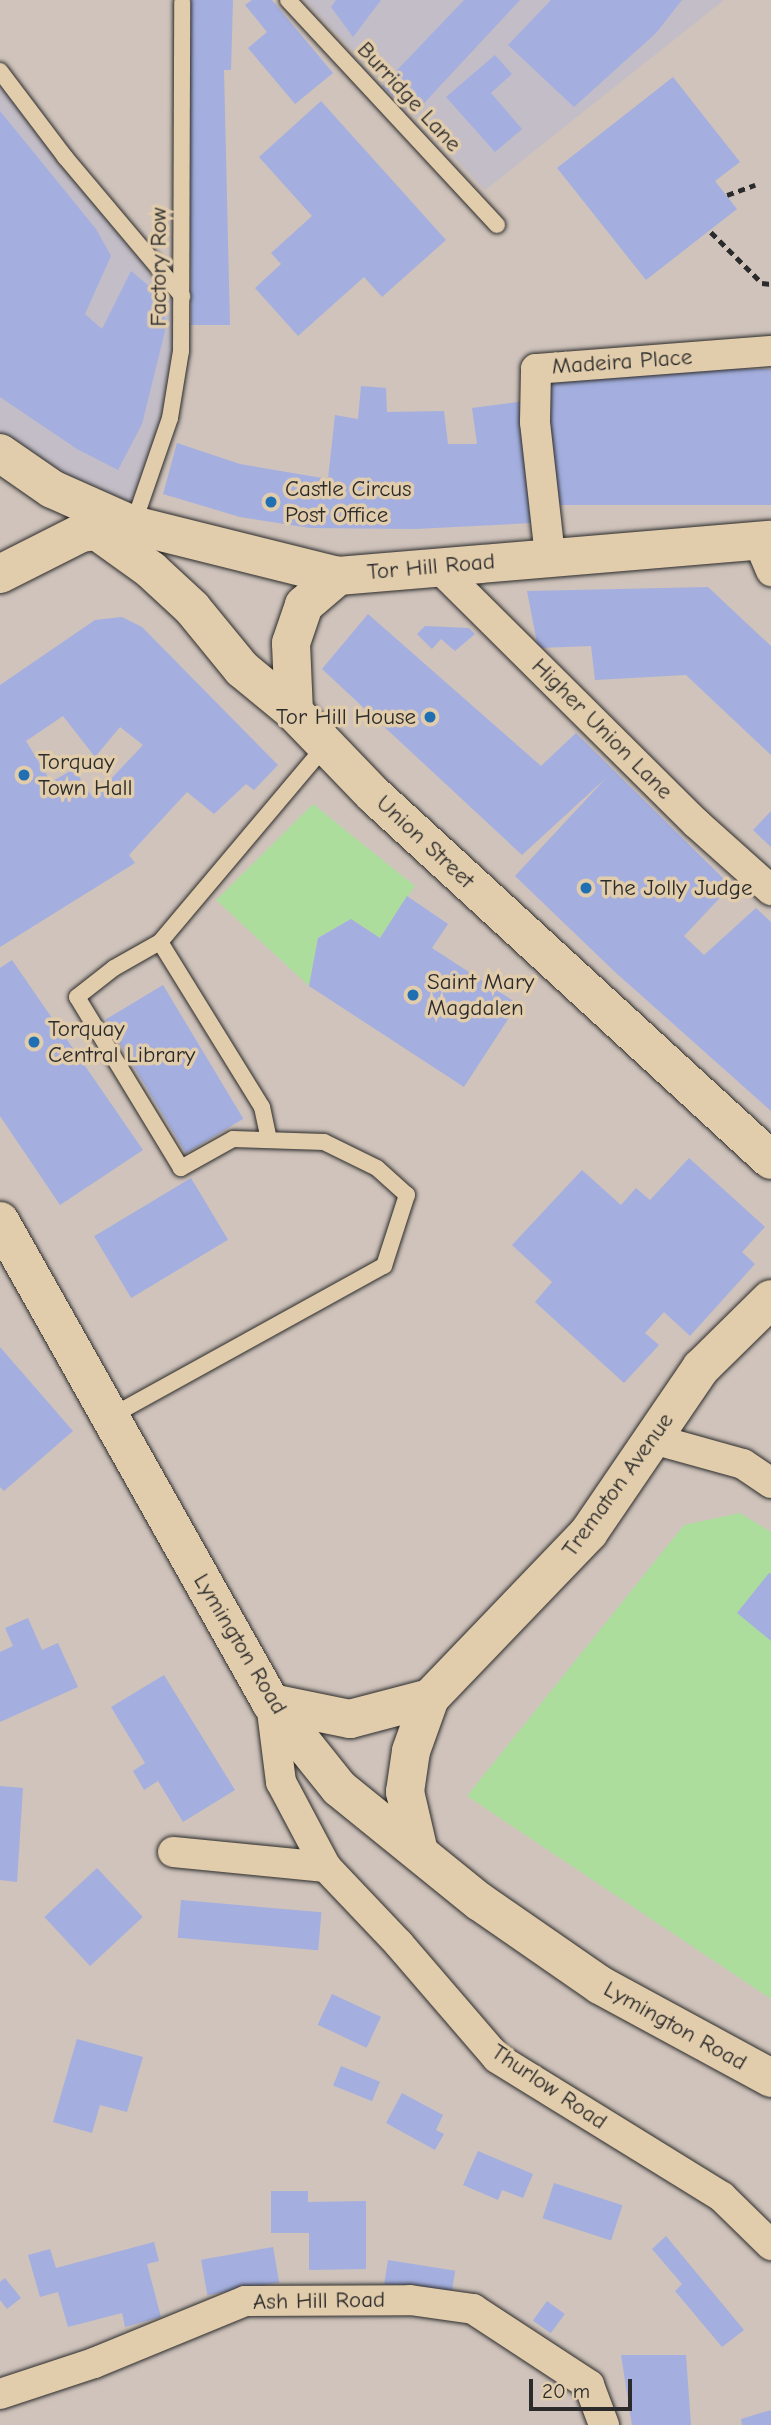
<!DOCTYPE html>
<style>
body{margin:0}
#map{position:relative;width:771px;height:2425px;overflow:hidden;background:#cfc3bb;font-family:"Comic Neue",sans-serif}
div>[style]{position:absolute}
.built>*{inset:0;background:#c2bdc6}
.green>*{inset:0;background:#addd9d}
.building>*{inset:0;background:#a4afdf;transform-origin:0 0}
.path>*{height:4.5px;margin-top:-2.25px;transform-origin:0;background:repeating-linear-gradient(90deg,#2b2b2b 0 7px,transparent 0 12px)}
.roads{filter:drop-shadow(0 0 2px #2b2b2b) drop-shadow(0 0 2px #2b2b2b)}
.lane>*{height:16px;margin:-8px;padding:0 8px;transform-origin:8px;border-radius:8px;background:#e1ccab}
.street>*{height:30px;margin:-15px;padding:0 15px;transform-origin:15px;border-radius:15px;background:#e1ccab}
.secondary>*{height:38px;margin:-19px;padding:0 19px;transform-origin:19px;border-radius:19px;background:#e1ccab}
.dots>*{width:19px;height:19px;translate:-50% -50%;box-sizing:border-box;border:4px solid #e1ccab;border-radius:50%}
span{translate:-50% -50%;white-space:nowrap;text-align:center;line-height:1.15;-webkit-text-stroke:7px #e1ccab;paint-order:stroke}
.street-label{font-size:23px;color:#2b2b2b}
.poi-label{font-size:23px;color:#2b2b2b}
.left{translate:0 -50%;text-align:left}
.right{translate:-100% -50%;text-align:right}
.scale{position:absolute;left:529px;top:2379px;width:103px;height:32px;box-sizing:border-box;border:4px solid #2b2b2b;border-top:0;padding-left:9px;font-size:21px;line-height:24px;white-space:nowrap;color:#2b2b2b;-webkit-text-stroke:5px #e1ccab;paint-order:stroke}
</style>
<div id="map">
<div class="built">
<i style="clip-path:polygon(305px 0,724px 0,485px 190px)"></i>
<i style="clip-path:polygon(0 71px,182px 296px,181px 351px,133px 525px,52px 489px,0 453px)"></i>
</div>
<div class="green">
<i style="clip-path:polygon(313px 804px,415px 886px,380px 938px,351px 919px,318px 938px,309px 986px,216px 900px)"></i>
<i style="clip-path:polygon(740px 1513px,771px 1532px,771px 1999px,467px 1796px,684px 1525px)"></i>
</div>
<div class="building">
<i style="clip-path:polygon(188px 0,233px 0,231px 70px,224px 70px,230px 325px,191px 325px)"></i>
<i style="clip-path:polygon(252px 0,272px 0,333px 73px,295px 104px,248px 48px,267px 32px,245px 5px)"></i>
<i style="clip-path:polygon(336px 0,381px 0,353px 37px,331px 7px)"></i>
<i style="clip-path:polygon(464px 0,520px 0,413px 115px,382px 86px)"></i>
<i style="clip-path:polygon(551px 0,682px 0,656px 33px,574px 107px,508px 45px)"></i>
<i style="clip-path:polygon(495px 55px,512px 74px,491px 93px,522px 129px,495px 152px,446px 97px)"></i>
<i style="clip-path:polygon(673px 77px,740px 162px,715px 181px,737px 209px,646px 280px,557px 168px)"></i>
<i style="clip-path:polygon(321px 101px,446px 240px,382px 297px,364px 277px,298px 336px,255px 288px,281px 264px,271px 253px,312px 216px,259px 157px)"></i>
<i style="clip-path:polygon(0 111px,96px 229px,111px 256px,85px 314px,102px 329px,131px 271px,155px 291px,167px 323px,142px 424px,118px 470px,77px 449px,0 397px)"></i>
<i style="left:771px;top:369px;width:136px;height:227px;rotate:90deg"></i>
<i style="clip-path:polygon(361px 386px,386px 388px,387px 412px,444px 411px,448px 444px,477px 444px,472px 408px,525px 401px,532px 523px,415px 529px,310px 528px,240px 517px,163px 494px,177px 443px,240px 464px,328px 479px,335px 415px,358px 419px)"></i>
<i style="clip-path:polygon(708px 587px,771px 646px,771px 755px,686px 675px,595px 680px,591px 646px,538px 648px,527px 591px)"></i>
<i style="clip-path:polygon(368px 614px,541px 766px,576px 733px,731px 886px,684px 936px,704px 955px,756px 908px,771px 922px,771px 1111px,615px 972px,515px 876px,606px 778px,522px 855px,322px 669px)"></i>
<i style="clip-path:polygon(evenodd,122px 617px,142px 627px,278px 765px,254px 790px,246px 784px,214px 814px,187px 792px,129px 855px,135px 863px,0 947px,0 685px,95px 620px,122px 617px,63px 716px,95px 757px,120px 727px,143px 745px,93px 798px,74px 769px,51px 782px,26px 741px,63px 716px)"></i>
<i style="clip-path:polygon(425px 626px,469px 628px,475px 634px,455px 651px,441px 639px,432px 649px,417px 634px)"></i>
<i style="clip-path:polygon(771px 811px,771px 847px,753px 830px)"></i>
<i style="clip-path:polygon(407px 896px,448px 924px,432px 948px,518px 1004px,464px 1087px,309px 986px,318px 938px,351px 919px,380px 938px)"></i>
<i style="clip-path:polygon(12px 960px,143px 1150px,60px 1205px,0 1116px,0 968px)"></i>
<i style="left:163px;top:985px;width:156px;height:67px;rotate:59deg"></i>
<i style="clip-path:polygon(689px 1158px,765px 1227px,742px 1252px,755px 1264px,690px 1336px,664px 1312px,645px 1333px,659px 1345px,624px 1383px,535px 1302px,552px 1282px,512px 1245px,582px 1170px,621px 1205px,636px 1188px,650px 1200px)"></i>
<i style="left:191px;top:1178px;width:72px;height:113px;rotate:59deg"></i>
<i style="clip-path:polygon(0 1347px,73px 1431px,4px 1491px,0 1487px)"></i>
<i style="clip-path:polygon(769px 1573px,771px 1574px,771px 1641px,737px 1613px)"></i>
<i style="clip-path:polygon(28px 1618px,42px 1650px,58px 1643px,78px 1687px,0 1722px,0 1652px,13px 1646px,5px 1628px)"></i>
<i style="clip-path:polygon(164px 1675px,235px 1790px,183px 1822px,158px 1781px,144px 1790px,133px 1771px,145px 1763px,111px 1707px)"></i>
<i style="clip-path:polygon(0 1786px,23px 1788px,17px 1882px,0 1880px)"></i>
<i style="left:97px;top:1868px;width:67px;height:72px;rotate:47deg"></i>
<i style="left:181px;top:1900px;width:141px;height:38px;rotate:5deg"></i>
<i style="left:332px;top:1994px;width:54px;height:34px;rotate:25deg"></i>
<i style="clip-path:polygon(77px 2039px,143px 2057px,127px 2112px,100px 2105px,92px 2133px,53px 2122px)"></i>
<i style="left:341px;top:2066px;width:42px;height:21px;rotate:22deg"></i>
<i style="clip-path:polygon(402px 2093px,443px 2115px,436px 2130px,444px 2134px,435px 2150px,386px 2123px)"></i>
<i style="clip-path:polygon(478px 2151px,533px 2174px,523px 2198px,502px 2190px,498px 2200px,463px 2185px)"></i>
<i style="left:554px;top:2183px;width:72px;height:37px;rotate:18deg"></i>
<i style="clip-path:polygon(271px 2191px,308px 2191px,308px 2202px,366px 2201px,366px 2269px,309px 2270px,309px 2233px,271px 2233px)"></i>
<i style="clip-path:polygon(666px 2236px,744px 2330px,722px 2347px,675px 2291px,682px 2284px,652px 2249px)"></i>
<i style="clip-path:polygon(154px 2242px,159px 2261px,147px 2264px,161px 2317px,125px 2327px,122px 2313px,68px 2327px,58px 2292px,40px 2297px,28px 2255px,50px 2249px,56px 2268px)"></i>
<i style="left:273px;top:2247px;width:36px;height:73px;rotate:80deg"></i>
<i style="left:388px;top:2260px;width:68px;height:24px;rotate:9deg"></i>
<i style="clip-path:polygon(5px 2278px,21px 2298px,7px 2309px,0 2300px,0 2282px)"></i>
<i style="left:547px;top:2301px;width:22px;height:24px;rotate:36deg"></i>
<i style="clip-path:polygon(621px 2355px,686px 2355px,691px 2425px,632px 2425px)"></i>
<i style="clip-path:polygon(771px 2410px,771px 2425px,742px 2425px,741px 2419px)"></i>
</div>
<div class="path">
<i style="left:727px;top:195px;width:30px;rotate:-20deg"></i>
<i style="left:711px;top:232px;width:72px;rotate:45deg"></i>
<i style="left:762px;top:283px;width:9px;rotate:6deg"></i>
</div>
<div class="roads">
<div class="lane">
<i style="left:288px;top:0;width:307px;rotate:47.1deg"></i>
<i style="left:0;top:71px;width:108px;rotate:52.9deg"></i>
<i style="left:65px;top:157px;width:182px;rotate:49.9deg"></i>
<i style="left:133px;top:525px;width:113px;rotate:-70.9deg"></i>
<i style="left:170px;top:418px;width:68px;rotate:-80.7deg"></i>
<i style="left:181px;top:351px;width:349px;rotate:-89.8deg"></i>
<i style="left:160px;top:942px;width:256px;rotate:-49.9deg"></i>
<i style="left:110px;top:1417px;width:313px;rotate:-28.9deg"></i>
<i style="left:384px;top:1266px;width:75px;rotate:-72.1deg"></i>
<i style="left:407px;top:1195px;width:40px;rotate:-138deg"></i>
<i style="left:377px;top:1168px;width:59px;rotate:-153.9deg"></i>
<i style="left:324px;top:1142px;width:91px;rotate:-178.1deg"></i>
<i style="left:233px;top:1139px;width:60px;rotate:150.9deg"></i>
<i style="left:181px;top:1168px;width:200px;rotate:-121.3deg"></i>
<i style="left:77px;top:997px;width:47px;rotate:-38.1deg"></i>
<i style="left:114px;top:968px;width:53px;rotate:-29.5deg"></i>
<i style="left:160px;top:942px;width:194px;rotate:58.3deg"></i>
<i style="left:262px;top:1107px;width:33px;rotate:78deg"></i>
</div>
<div class="street">
<i style="left:758px;top:540px;width:34px;rotate:67deg"></i>
<i style="left:550px;top:556px;width:135px;rotate:-96.4deg"></i>
<i style="left:535px;top:422px;width:53px;rotate:-88.9deg"></i>
<i style="left:536px;top:369px;width:236px;rotate:-4.4deg"></i>
<i style="left:436px;top:565px;width:366px;rotate:44.8deg"></i>
<i style="left:696px;top:823px;width:101px;rotate:41.8deg"></i>
<i style="left:653px;top:1439px;width:93px;rotate:15.5deg"></i>
<i style="left:743px;top:1464px;width:34px;rotate:34deg"></i>
<i style="left:271px;top:1703px;width:80px;rotate:82.8deg"></i>
<i style="left:281px;top:1782px;width:96px;rotate:62.1deg"></i>
<i style="left:326px;top:1867px;width:106px;rotate:46.5deg"></i>
<i style="left:399px;top:1944px;width:150px;rotate:49.3deg"></i>
<i style="left:497px;top:2058px;width:264px;rotate:31.7deg"></i>
<i style="left:722px;top:2197px;width:69px;rotate:44.4deg"></i>
<i style="left:173px;top:1852px;width:154px;rotate:5.6deg"></i>
<i style="left:0;top:2394px;width:99px;rotate:-18.3deg"></i>
<i style="left:94px;top:2363px;width:163px;rotate:-22.3deg"></i>
<i style="left:245px;top:2301px;width:165px;rotate:-0.3deg"></i>
<i style="left:410px;top:2300px;width:64px;rotate:8.1deg"></i>
<i style="left:473px;top:2309px;width:139px;rotate:33.2deg"></i>
<i style="left:589px;top:2385px;width:43px;rotate:69.4deg"></i>
</div>
<div class="secondary">
<i style="left:0;top:453px;width:63px;rotate:34.7deg"></i>
<i style="left:52px;top:489px;width:91px;rotate:24deg"></i>
<i style="left:97px;top:531px;width:36px;rotate:-9deg"></i>
<i style="left:133px;top:525px;width:211px;rotate:14deg"></i>
<i style="left:338px;top:576px;width:434px;rotate:-4.8deg"></i>
<i style="left:0;top:574px;width:91px;rotate:-26.8deg"></i>
<i style="left:81px;top:533px;width:16px;rotate:-7deg"></i>
<i style="left:97px;top:531px;width:67px;rotate:35.8deg"></i>
<i style="left:151px;top:570px;width:56px;rotate:42.8deg"></i>
<i style="left:192px;top:608px;width:79px;rotate:50.7deg"></i>
<i style="left:242px;top:669px;width:67px;rotate:39.6deg"></i>
<i style="left:294px;top:712px;width:115px;rotate:46.1deg"></i>
<i style="left:374px;top:795px;width:539px;rotate:42.6deg"></i>
<i style="left:294px;top:712px;width:69px;rotate:-92.5deg"></i>
<i style="left:291px;top:643px;width:40px;rotate:-71.1deg"></i>
<i style="left:304px;top:605px;width:45px;rotate:-40.5deg"></i>
<i style="left:0;top:1221px;width:553px;rotate:60.65deg"></i>
<i style="left:271px;top:1703px;width:109px;rotate:51.3deg"></i>
<i style="left:339px;top:1788px;width:181px;rotate:39deg"></i>
<i style="left:480px;top:1902px;width:146px;rotate:34.7deg"></i>
<i style="left:600px;top:1985px;width:195px;rotate:28.5deg"></i>
<i style="left:271px;top:1703px;width:81px;rotate:11.4deg"></i>
<i style="left:350px;top:1719px;width:83px;rotate:-14.7deg"></i>
<i style="left:419px;top:1852px;width:62px;rotate:-103.1deg"></i>
<i style="left:405px;top:1792px;width:41px;rotate:-81.7deg"></i>
<i style="left:411px;top:1751px;width:56px;rotate:-70.3deg"></i>
<i style="left:430px;top:1698px;width:230px;rotate:-46.2deg"></i>
<i style="left:589px;top:1532px;width:199px;rotate:-55.7deg"></i>
<i style="left:701px;top:1368px;width:98px;rotate:-44.6deg"></i>
</div>
</div>
<div class="dots">
<i style="left:271px;top:502px;background:#1f6fb2"></i>
<i style="left:430px;top:717px;background:#1f6fb2"></i>
<i style="left:24px;top:775px;background:#1f6fb2"></i>
<i style="left:586px;top:888px;background:#1f6fb2"></i>
<i style="left:413px;top:995px;background:#1f6fb2"></i>
<i style="left:34px;top:1042px;background:#1f6fb2"></i>
</div>
<div class="street-label">
<span style="left:409px;top:97px;rotate:47deg">Burridge Lane</span>
<span style="left:159px;top:267px;rotate:-90deg">Factory Row</span>
<span style="left:622px;top:362px;rotate:-4deg">Madeira Place</span>
<span style="left:431px;top:567px;rotate:-5deg">Tor Hill Road</span>
<span style="left:602px;top:729px;rotate:45deg">Higher Union Lane</span>
<span style="left:425px;top:842px;rotate:43deg">Union Street</span>
<span style="left:618px;top:1485px;rotate:-54deg">Trematon Avenue</span>
<span style="left:240px;top:1644px;rotate:59deg">Lymington Road</span>
<span style="left:675px;top:2026px;rotate:29deg">Lymington Road</span>
<span style="left:549px;top:2087px;rotate:34deg">Thurlow Road</span>
<span style="left:319px;top:2301px;rotate:-1deg">Ash Hill Road</span>
</div>
<div class="poi-label">
<span class="left" style="left:285px;top:502px">Castle Circus<br>Post Office</span>
<span class="right" style="left:416px;top:717px">Tor Hill House</span>
<span class="left" style="left:38px;top:775px">Torquay<br>Town Hall</span>
<span class="left" style="left:600px;top:888px">The Jolly Judge</span>
<span class="left" style="left:427px;top:995px">Saint Mary<br>Magdalen</span>
<span class="left" style="left:48px;top:1042px">Torquay<br>Central Library</span>
</div>
<div class="scale">20 m</div>
</div>
